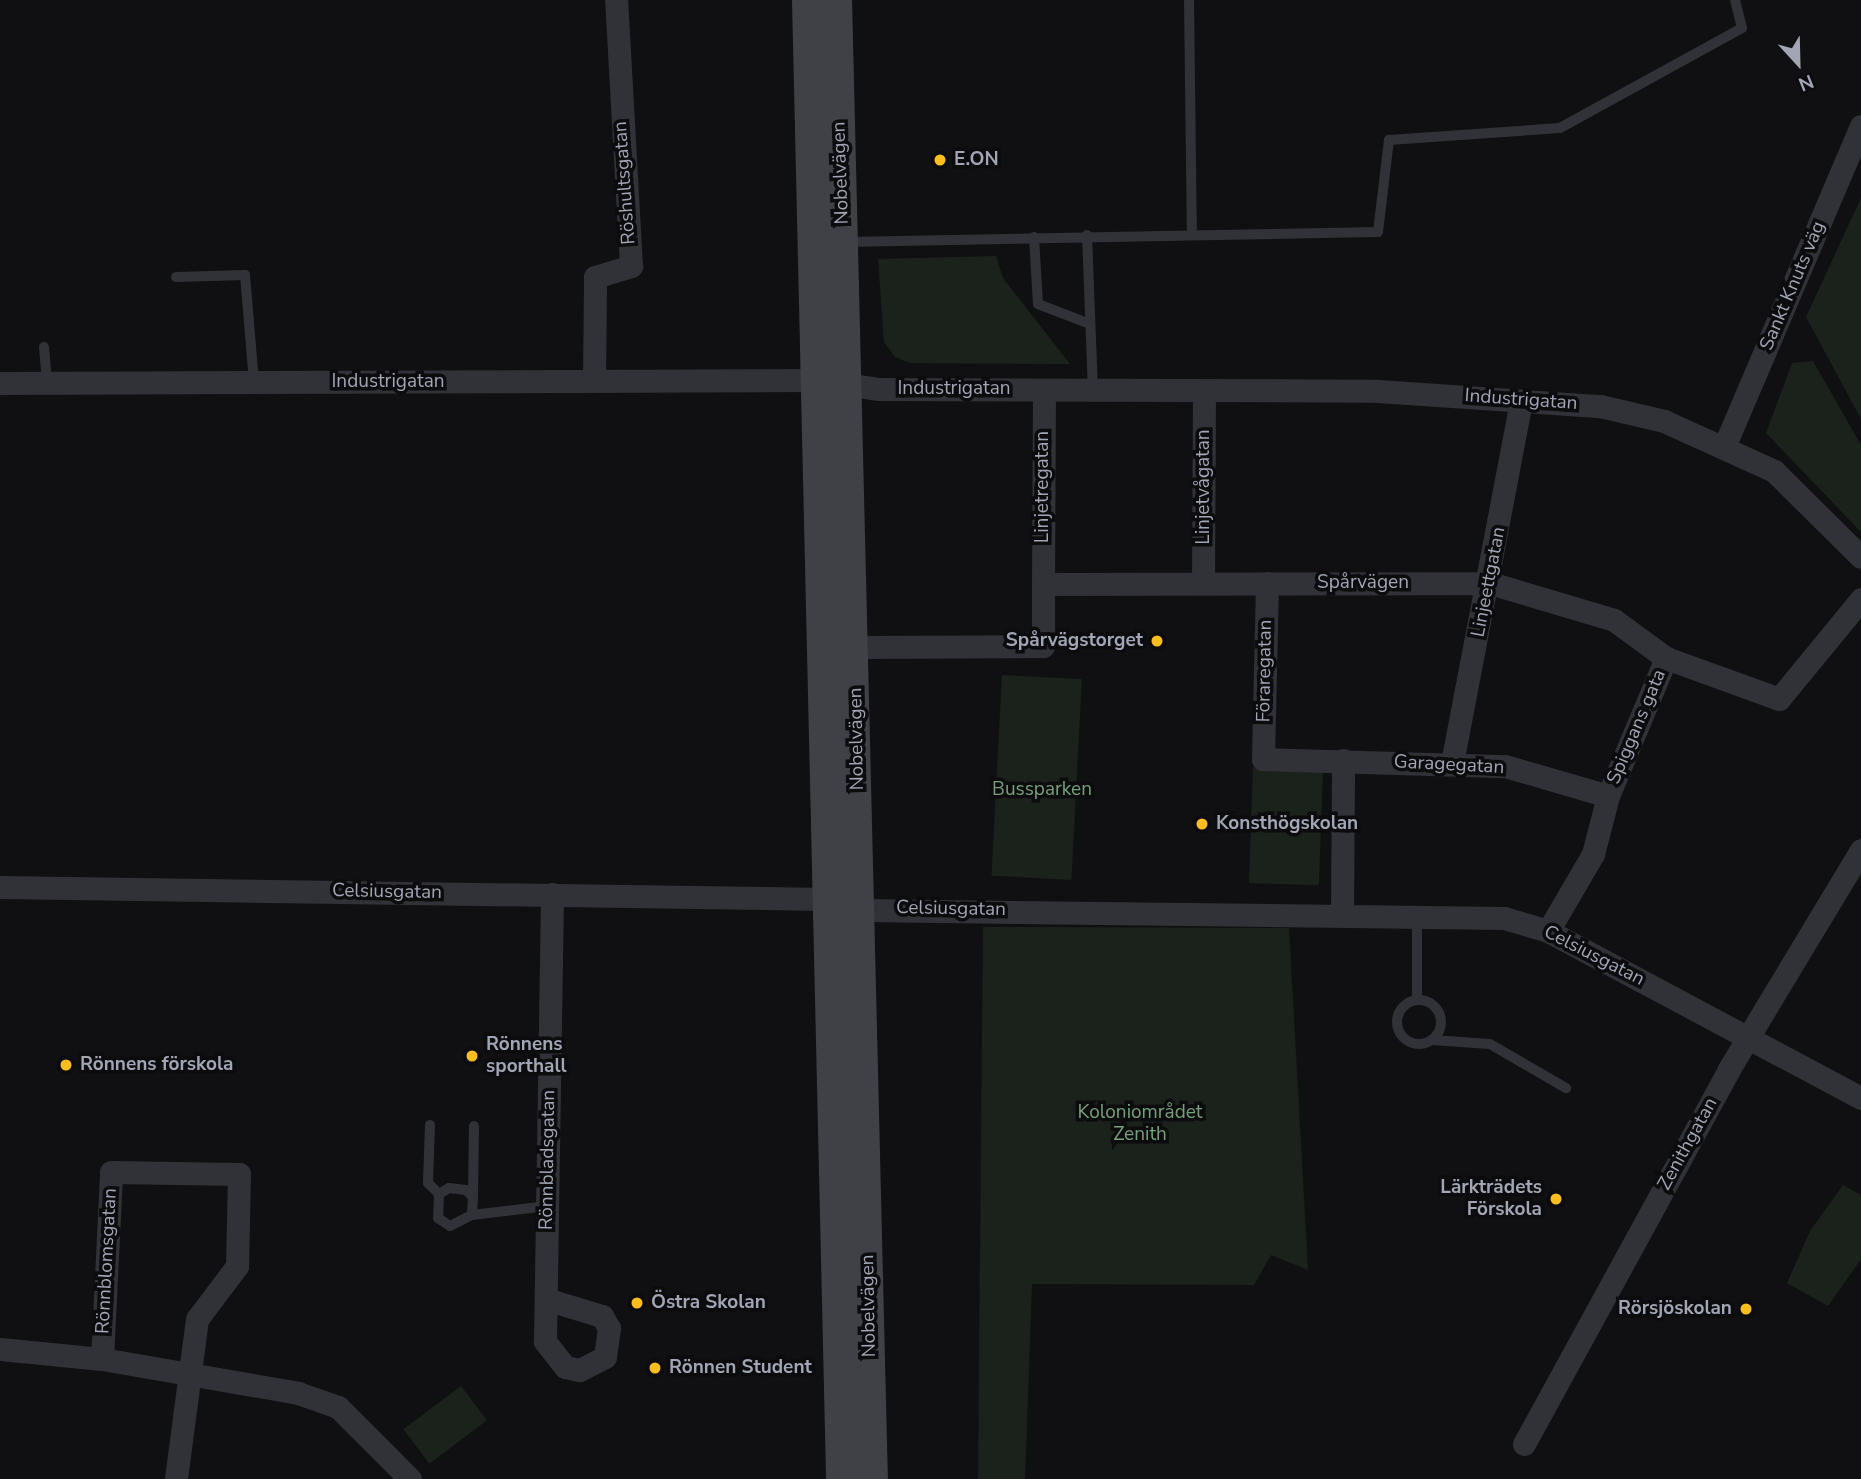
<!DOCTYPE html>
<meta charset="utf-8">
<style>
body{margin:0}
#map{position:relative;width:1861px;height:1479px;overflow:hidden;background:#101012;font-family:"Nunito Sans",sans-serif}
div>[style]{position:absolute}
.green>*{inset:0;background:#1b221c;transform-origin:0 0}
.lane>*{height:10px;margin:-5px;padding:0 5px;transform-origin:5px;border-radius:5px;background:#313237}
.lane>.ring{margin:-5px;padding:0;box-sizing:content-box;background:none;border:10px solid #313237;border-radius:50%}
.street>*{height:23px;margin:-11.5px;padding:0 11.5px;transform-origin:11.5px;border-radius:11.5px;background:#313237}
.secondary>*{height:32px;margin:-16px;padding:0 16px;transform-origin:16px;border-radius:16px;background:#3f4147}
.dots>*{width:19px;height:19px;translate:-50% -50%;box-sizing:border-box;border:4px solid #0c0b0d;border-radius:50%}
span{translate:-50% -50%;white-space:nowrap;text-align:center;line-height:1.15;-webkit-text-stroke:7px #0c0b0d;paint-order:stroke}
.poi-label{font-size:19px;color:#a1a5b4;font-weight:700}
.left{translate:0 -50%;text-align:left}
.right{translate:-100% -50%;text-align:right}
.street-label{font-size:19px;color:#a1a5b4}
.park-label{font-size:19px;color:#76a07b}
.north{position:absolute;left:1763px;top:28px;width:70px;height:70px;-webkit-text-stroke:5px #0c0b0d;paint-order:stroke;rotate:158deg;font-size:19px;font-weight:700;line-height:28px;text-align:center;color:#a1a5b4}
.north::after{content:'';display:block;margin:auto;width:24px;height:32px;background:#a1a5b4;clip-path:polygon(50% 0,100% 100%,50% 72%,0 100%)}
</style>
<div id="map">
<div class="green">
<i style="clip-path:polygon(1861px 198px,1861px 419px,1806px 317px)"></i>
<i style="clip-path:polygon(996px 256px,1003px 278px,1070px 364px,910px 363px,895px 357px,884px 342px,878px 259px)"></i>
<i style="clip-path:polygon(1813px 361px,1861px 445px,1861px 532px,1766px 433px,1792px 363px)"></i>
<i style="left:1002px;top:675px;width:80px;height:201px;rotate:3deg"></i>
<i style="left:1253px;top:767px;width:70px;height:116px;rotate:2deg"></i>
<i style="clip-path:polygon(983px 927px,1289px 928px,1308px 1270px,1271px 1255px,1254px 1285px,1032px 1284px,1025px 1479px,978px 1479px)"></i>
<i style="clip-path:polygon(1843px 1185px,1861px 1195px,1861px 1259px,1828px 1306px,1787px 1283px,1810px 1231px)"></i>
<i style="left:461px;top:1386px;width:43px;height:72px;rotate:53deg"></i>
</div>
<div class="lane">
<i style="left:1189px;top:0;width:232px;rotate:89.3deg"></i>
<i style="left:1087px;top:235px;width:155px;rotate:87.8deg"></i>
<i style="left:1034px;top:237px;width:67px;rotate:86.6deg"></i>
<i style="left:1038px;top:304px;width:56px;rotate:21deg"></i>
<i style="left:845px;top:242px;width:533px;rotate:-1.07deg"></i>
<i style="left:1378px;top:232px;width:93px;rotate:-83.2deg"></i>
<i style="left:1389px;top:140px;width:171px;rotate:-4deg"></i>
<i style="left:1560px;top:128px;width:208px;rotate:-28.8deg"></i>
<i style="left:1742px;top:28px;width:29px;rotate:-104deg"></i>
<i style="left:176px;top:277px;width:69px;rotate:-1.7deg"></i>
<i style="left:245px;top:275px;width:107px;rotate:85.2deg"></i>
<i style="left:44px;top:347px;width:24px;rotate:85deg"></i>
<i style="left:1417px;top:916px;width:84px;rotate:90deg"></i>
<i class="ring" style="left:1397px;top:1000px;width:34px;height:34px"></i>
<i style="left:1432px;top:1040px;width:58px;rotate:3.9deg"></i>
<i style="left:1490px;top:1044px;width:88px;rotate:30.1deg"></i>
<i style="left:430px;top:1125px;width:58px;rotate:92deg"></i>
<i style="left:428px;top:1183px;width:16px;rotate:45deg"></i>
<i style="left:473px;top:1197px;width:71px;rotate:-89.2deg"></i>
<i style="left:472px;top:1215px;width:18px;rotate:-87deg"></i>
<i style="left:473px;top:1197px;width:10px;rotate:-135deg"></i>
<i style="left:466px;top:1190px;width:17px;rotate:-173deg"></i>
<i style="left:449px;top:1188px;width:12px;rotate:149deg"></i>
<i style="left:439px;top:1194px;width:24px;rotate:92deg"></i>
<i style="left:438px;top:1218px;width:14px;rotate:34deg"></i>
<i style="left:450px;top:1226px;width:25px;rotate:-27deg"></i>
<i style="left:472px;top:1215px;width:76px;rotate:-6.8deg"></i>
</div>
<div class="street">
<i style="left:594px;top:381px;width:104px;rotate:-89.4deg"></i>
<i style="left:595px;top:277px;width:38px;rotate:-17deg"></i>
<i style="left:631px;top:266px;width:266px;rotate:-93.2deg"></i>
<i style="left:0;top:383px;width:817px;rotate:-0.21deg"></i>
<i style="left:817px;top:380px;width:63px;rotate:8.3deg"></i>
<i style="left:879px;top:389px;width:499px;rotate:0.2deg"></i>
<i style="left:1378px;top:391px;width:223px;rotate:3.9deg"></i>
<i style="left:1600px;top:406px;width:66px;rotate:13.2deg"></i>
<i style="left:1664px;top:421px;width:121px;rotate:24.4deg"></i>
<i style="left:1774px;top:471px;width:122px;rotate:44.7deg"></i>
<i style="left:1724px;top:447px;width:349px;rotate:-66.9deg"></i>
<i style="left:1203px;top:583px;width:192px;rotate:-89.7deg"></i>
<i style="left:1267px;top:583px;width:176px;rotate:91.3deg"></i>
<i style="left:1263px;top:759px;width:242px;rotate:1.7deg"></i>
<i style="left:1505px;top:766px;width:107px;rotate:16.2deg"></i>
<i style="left:1608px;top:796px;width:60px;rotate:104.5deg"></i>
<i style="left:1593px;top:854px;width:89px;rotate:120.3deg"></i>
<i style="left:1043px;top:584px;width:194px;rotate:-89.7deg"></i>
<i style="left:855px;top:647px;width:188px;rotate:-0.3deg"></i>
<i style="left:1043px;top:646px;width:62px;rotate:-90deg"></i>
<i style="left:1043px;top:584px;width:447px;rotate:-0.1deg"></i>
<i style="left:1490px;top:583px;width:129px;rotate:16.6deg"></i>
<i style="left:1614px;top:620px;width:64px;rotate:36.2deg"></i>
<i style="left:1666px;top:658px;width:120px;rotate:19.9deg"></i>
<i style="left:1779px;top:699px;width:129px;rotate:-50.6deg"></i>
<i style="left:1452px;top:763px;width:369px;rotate:-79.2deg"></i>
<i style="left:1608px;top:796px;width:150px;rotate:-67.2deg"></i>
<i style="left:0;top:887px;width:828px;rotate:0.83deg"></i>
<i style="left:828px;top:899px;width:34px;rotate:19deg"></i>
<i style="left:860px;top:910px;width:644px;rotate:0.71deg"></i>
<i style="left:1504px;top:918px;width:46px;rotate:16.5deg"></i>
<i style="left:1548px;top:931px;width:355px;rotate:28.1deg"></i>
<i style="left:1342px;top:915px;width:155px;rotate:-89.6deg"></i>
<i style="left:546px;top:1299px;width:59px;rotate:16.9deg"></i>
<i style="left:602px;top:1316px;width:14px;rotate:60deg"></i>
<i style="left:609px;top:1328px;width:29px;rotate:98deg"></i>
<i style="left:605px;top:1357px;width:29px;rotate:153deg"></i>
<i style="left:579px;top:1370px;width:14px;rotate:-168deg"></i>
<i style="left:565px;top:1367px;width:33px;rotate:-128deg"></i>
<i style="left:545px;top:1341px;width:447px;rotate:-89.1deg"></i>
<i style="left:0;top:1349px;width:102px;rotate:5.6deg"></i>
<i style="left:102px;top:1359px;width:199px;rotate:9.8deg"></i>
<i style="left:298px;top:1393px;width:42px;rotate:19.3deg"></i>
<i style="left:338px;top:1407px;width:102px;rotate:45deg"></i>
<i style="left:102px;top:1359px;width:187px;rotate:-87.2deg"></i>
<i style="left:111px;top:1172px;width:128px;rotate:0.9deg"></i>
<i style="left:239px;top:1174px;width:92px;rotate:91.2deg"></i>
<i style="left:237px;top:1266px;width:66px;rotate:127deg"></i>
<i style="left:197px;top:1319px;width:161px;rotate:97.5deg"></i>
<i style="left:1524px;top:1444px;width:427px;rotate:-61.3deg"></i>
<i style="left:1729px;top:1069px;width:256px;rotate:-58.9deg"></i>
</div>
<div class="secondary">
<i style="left:808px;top:0;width:1479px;rotate:88.68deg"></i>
<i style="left:836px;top:0;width:1479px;rotate:88.61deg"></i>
</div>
<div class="dots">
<i style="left:940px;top:160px;background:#fcbe1e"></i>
<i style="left:1157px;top:641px;background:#fcbe1e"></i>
<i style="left:1202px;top:824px;background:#fcbe1e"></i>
<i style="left:472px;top:1056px;background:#fcbe1e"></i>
<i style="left:66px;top:1065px;background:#fcbe1e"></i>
<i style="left:1556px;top:1199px;background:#fcbe1e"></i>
<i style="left:637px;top:1303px;background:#fcbe1e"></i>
<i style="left:1746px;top:1309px;background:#fcbe1e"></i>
<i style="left:655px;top:1368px;background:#fcbe1e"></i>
</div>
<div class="poi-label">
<span class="left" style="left:954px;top:160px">E.ON</span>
<span class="right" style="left:1143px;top:641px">Spårvägstorget</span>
<span class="left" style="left:1216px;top:824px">Konsthögskolan</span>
<span class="left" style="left:486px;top:1056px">Rönnens<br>sporthall</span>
<span class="left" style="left:80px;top:1065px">Rönnens förskola</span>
<span class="right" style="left:1542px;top:1199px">Lärkträdets<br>Förskola</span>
<span class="left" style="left:651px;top:1303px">Östra Skolan</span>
<span class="right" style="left:1732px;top:1309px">Rörsjöskolan</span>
<span class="left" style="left:669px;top:1368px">Rönnen Student</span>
</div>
<div class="street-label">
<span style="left:841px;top:173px;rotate:-92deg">Nobelvägen</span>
<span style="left:625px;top:183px;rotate:-94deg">Röshultsgatan</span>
<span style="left:1793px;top:286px;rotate:-67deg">Sankt Knuts väg</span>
<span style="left:388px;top:382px">Industrigatan</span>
<span style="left:954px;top:389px">Industrigatan</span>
<span style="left:1521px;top:400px;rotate:4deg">Industrigatan</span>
<span style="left:1043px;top:487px;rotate:-90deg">Linjetregatan</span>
<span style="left:1204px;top:487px;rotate:-90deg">Linjetvågatan</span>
<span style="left:1489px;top:582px;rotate:-79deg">Linjeettgatan</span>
<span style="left:1363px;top:583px">Spårvägen</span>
<span style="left:1265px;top:671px;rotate:-89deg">Föraregatan</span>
<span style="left:1637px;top:727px;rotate:-67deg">Spiggans gata</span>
<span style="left:857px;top:739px;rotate:-91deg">Nobelvägen</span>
<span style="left:1449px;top:765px;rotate:3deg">Garagegatan</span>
<span style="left:387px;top:892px;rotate:1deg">Celsiusgatan</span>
<span style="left:951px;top:909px;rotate:1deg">Celsiusgatan</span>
<span style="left:1594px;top:956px;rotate:27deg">Celsiusgatan</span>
<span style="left:1688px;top:1144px;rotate:-61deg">Zenithgatan</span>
<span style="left:548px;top:1160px;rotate:-89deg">Rönnbladsgatan</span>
<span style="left:107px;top:1261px;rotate:-87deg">Rönnblomsgatan</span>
<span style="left:869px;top:1306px;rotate:-91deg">Nobelvägen</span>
</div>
<div class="park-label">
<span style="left:1042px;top:790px">Bussparken</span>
<span style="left:1140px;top:1124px">Koloniområdet<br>Zenith</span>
</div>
<div class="north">N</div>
</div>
